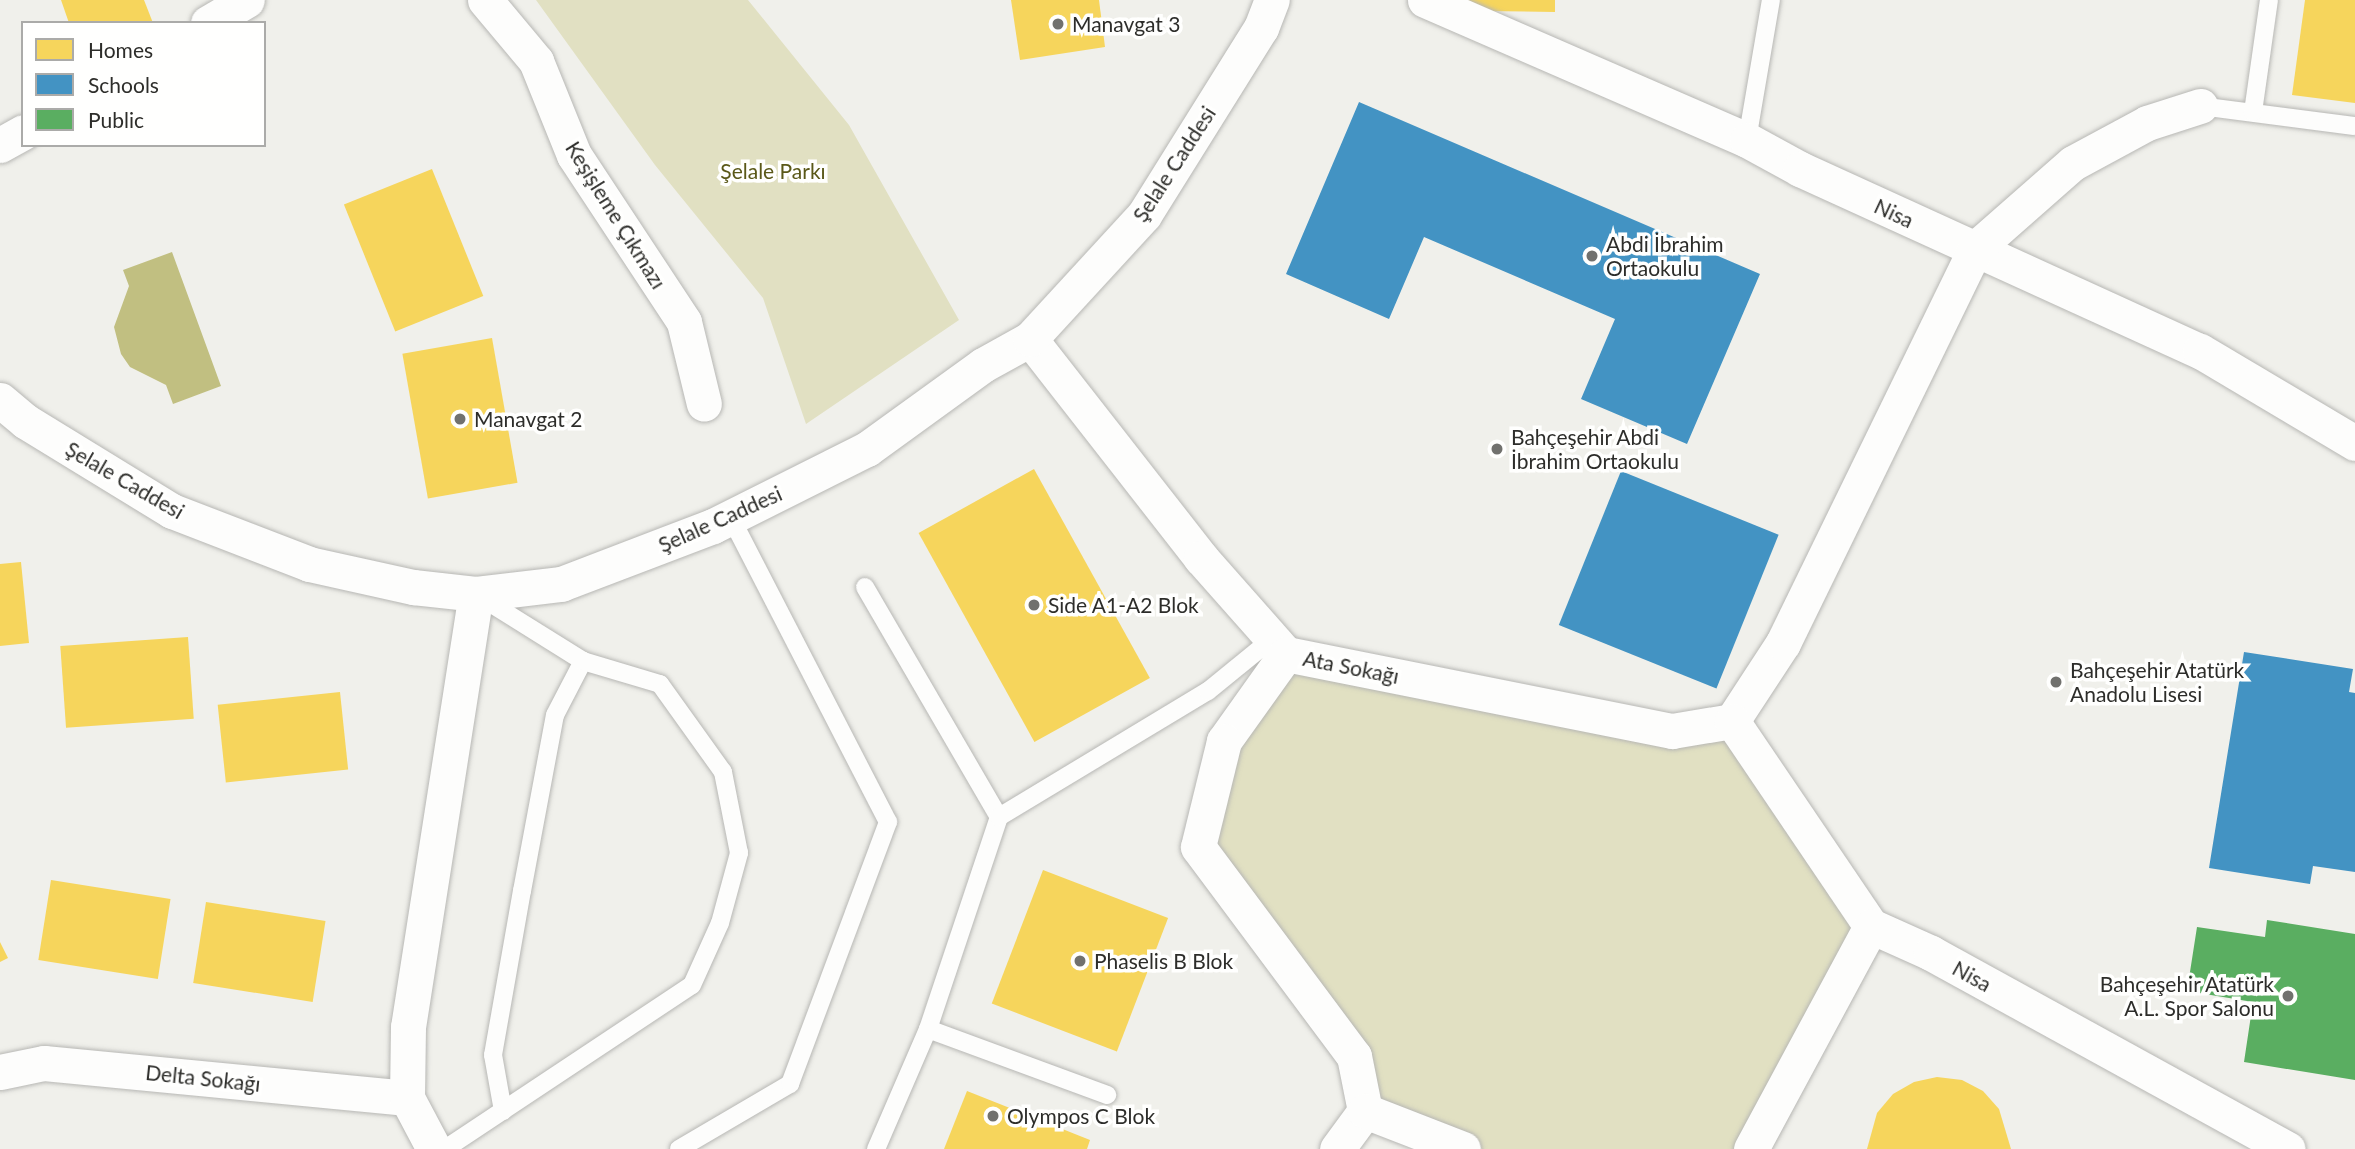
<!DOCTYPE html>
<meta charset="utf-8">
<style>
body{margin:0}
#map{position:relative;width:2355px;height:1149px;overflow:hidden;background:#f0f0eb;font-family:Lato,sans-serif}
div>[style]{position:absolute}
.green>*{inset:0;background:#e1e0c2}
.water>*{inset:0;background:#c1bf81}
.homes>*{inset:0;background:#f6d55c;transform-origin:0 0}
.schools>*{inset:0;background:#4393c3;transform-origin:0 0}
.public>*{inset:0;background:#5aae61}
.roads{filter:drop-shadow(0 0 2px #b7b7b4) drop-shadow(0 0 2px #b7b7b4)}
.service>*{height:18px;margin:-9px;padding:0 9px;transform-origin:9px;border-radius:9px;background:#fdfdfc}
.minor>*{height:35px;margin:-17.5px;padding:0 17.5px;transform-origin:17.5px;border-radius:17.5px;background:#fdfdfc}
.dots>*{width:19px;height:19px;translate:-50% -50%;box-sizing:border-box;border:4px solid #fffffe;border-radius:50%}
span{translate:-50% -50%;white-space:nowrap;text-align:center;line-height:1.15;-webkit-text-stroke:7px #fffffe;paint-order:stroke}
.poi-label{font-size:21px;color:#2d2d2a}
.left{translate:0 -50%;text-align:left}
.right{translate:-100% -50%;text-align:right}
.street-label{font-size:21px;color:#2d2d2a}
.park-label{font-size:21px;color:#5a5818}
.legend{position:absolute;left:21px;top:21px;width:245px;height:126px;box-sizing:border-box;background:#fffffe;border:2px solid #ababa9;margin:0;padding:9px 12px;list-style:none;font-size:21px;color:#2d2d2a}
.legend li{display:flex;align-items:center;gap:14px;height:35px}
.legend b{width:35px;border:2px solid #ababa9}
</style>
<div id="map">
<div class="green">
<i style="clip-path:polygon(536px 0,748px 0,849px 125px,959px 320px,806px 424px,763px 298px,655px 165px)"></i>
<i style="clip-path:polygon(1286px 654px,1672px 731px,1732px 721px,1871px 926px,1751px 1149px,1463px 1149px,1365px 1111px,1354px 1056px,1198px 847px,1224px 741px)"></i>
</div>
<div class="water">
<i style="clip-path:polygon(172px 252px,221px 386px,173px 404px,166px 385px,130px 367px,121px 354px,114px 327px,129px 286px,123px 270px)"></i>
</div>
<div class="homes">
<i style="clip-path:polygon(61px 0,144px 0,153px 23px,69px 23px)"></i>
<i style="clip-path:polygon(1011px 0,1099px 0,1105px 47px,1020px 60px)"></i>
<i style="clip-path:polygon(1445px 0,1555px 0,1555px 12px,1480px 11px)"></i>
<i style="clip-path:polygon(2305px 0,2355px 0,2355px 103px,2292px 95px)"></i>
<i style="left:432px;top:169px;width:137px;height:95px;rotate:68deg"></i>
<i style="left:492px;top:338px;width:147px;height:91px;rotate:80deg"></i>
<i style="left:1034px;top:469px;width:239px;height:132px;rotate:61deg"></i>
<i style="clip-path:polygon(21px 562px,29px 643px,0 646px,0 564px)"></i>
<i style="left:188px;top:637px;width:82px;height:128px;rotate:86deg"></i>
<i style="left:340px;top:692px;width:78px;height:123px;rotate:84deg"></i>
<i style="left:1043px;top:870px;width:134px;height:143px;rotate:21deg"></i>
<i style="left:51px;top:880px;width:121px;height:81px;rotate:9deg"></i>
<i style="left:206px;top:902px;width:121px;height:82px;rotate:9deg"></i>
<i style="clip-path:polygon(0 942px,8px 958px,0 962px)"></i>
<i style="clip-path:polygon(1937px 1077px,1962px 1080px,1983px 1091px,1999px 1109px,2011px 1149px,1867px 1149px,1877px 1113px,1893px 1094px,1914px 1082px)"></i>
<i style="clip-path:polygon(967px 1091px,1090px 1140px,1087px 1149px,944px 1149px)"></i>
</div>
<div class="schools">
<i style="clip-path:polygon(1359px 102px,1760px 274px,1687px 444px,1581px 399px,1615px 319px,1424px 237px,1389px 319px,1286px 274px)"></i>
<i style="left:1621px;top:471px;width:170px;height:166px;rotate:22deg"></i>
<i style="clip-path:polygon(2244px 652px,2353px 669px,2349px 692px,2355px 693px,2355px 872px,2313px 866px,2310px 884px,2209px 868px)"></i>
</div>
<div class="public">
<i style="clip-path:polygon(2267px 920px,2355px 934px,2355px 1080px,2244px 1062px,2253px 1002px,2187px 991px,2197px 927px,2265px 937px)"></i>
</div>
<div class="roads">
<div class="service">
<i style="left:2200px;top:106px;width:156px;rotate:7.4deg"></i>
<i style="left:2253px;top:112px;width:113px;rotate:-81.9deg"></i>
<i style="left:1747px;top:140px;width:142px;rotate:-80.3deg"></i>
<i style="left:865px;top:587px;width:266px;rotate:59.8deg"></i>
<i style="left:999px;top:817px;width:224px;rotate:108.5deg"></i>
<i style="left:928px;top:1029px;width:131px;rotate:113.4deg"></i>
<i style="left:999px;top:817px;width:244px;rotate:-31.1deg"></i>
<i style="left:1208px;top:691px;width:82px;rotate:-39.1deg"></i>
<i style="left:928px;top:1029px;width:191px;rotate:20.2deg"></i>
<i style="left:503px;top:1111px;width:57px;rotate:-100.1deg"></i>
<i style="left:493px;top:1055px;width:167px;rotate:-80deg"></i>
<i style="left:522px;top:891px;width:179px;rotate:-79.4deg"></i>
<i style="left:555px;top:715px;width:61px;rotate:-62.6deg"></i>
<i style="left:445px;top:1149px;width:296px;rotate:-33.6deg"></i>
<i style="left:692px;top:985px;width:68px;rotate:-65.7deg"></i>
<i style="left:720px;top:923px;width:73px;rotate:-74.8deg"></i>
<i style="left:739px;top:853px;width:83px;rotate:-101.2deg"></i>
<i style="left:723px;top:772px;width:108px;rotate:-125.6deg"></i>
<i style="left:660px;top:684px;width:80px;rotate:-163.4deg"></i>
<i style="left:583px;top:661px;width:123px;rotate:-148deg"></i>
<i style="left:679px;top:1149px;width:129px;rotate:-30.4deg"></i>
<i style="left:790px;top:1084px;width:280px;rotate:-69.5deg"></i>
<i style="left:888px;top:822px;width:342px;rotate:-117.3deg"></i>
</div>
<div class="minor">
<i style="left:485px;top:0;width:80px;rotate:50.1deg"></i>
<i style="left:536px;top:61px;width:101px;rotate:68deg"></i>
<i style="left:574px;top:155px;width:200px;rotate:56.6deg"></i>
<i style="left:684px;top:322px;width:84px;rotate:76.3deg"></i>
<i style="left:1425px;top:0;width:351px;rotate:23.5deg"></i>
<i style="left:1747px;top:140px;width:60px;rotate:28.7deg"></i>
<i style="left:1800px;top:169px;width:439px;rotate:24.5deg"></i>
<i style="left:2200px;top:351px;width:180px;rotate:30.7deg"></i>
<i style="left:208px;top:23px;width:45px;rotate:-30.5deg"></i>
<i style="left:0;top:145px;width:26px;rotate:-29deg"></i>
<i style="left:1030px;top:339px;width:278px;rotate:52deg"></i>
<i style="left:1201px;top:558px;width:128px;rotate:48.5deg"></i>
<i style="left:1286px;top:654px;width:394px;rotate:11.3deg"></i>
<i style="left:1672px;top:731px;width:61px;rotate:-9.5deg"></i>
<i style="left:0;top:400px;width:33px;rotate:40deg"></i>
<i style="left:25px;top:421px;width:172px;rotate:31.5deg"></i>
<i style="left:172px;top:511px;width:147px;rotate:21.1deg"></i>
<i style="left:309px;top:564px;width:107px;rotate:12.5deg"></i>
<i style="left:413px;top:587px;width:63px;rotate:6.3deg"></i>
<i style="left:476px;top:594px;width:86px;rotate:-6.7deg"></i>
<i style="left:561px;top:584px;width:163px;rotate:-20.9deg"></i>
<i style="left:713px;top:526px;width:172px;rotate:-26.6deg"></i>
<i style="left:867px;top:449px;width:143px;rotate:-35.9deg"></i>
<i style="left:983px;top:365px;width:54px;rotate:-29deg"></i>
<i style="left:1030px;top:339px;width:168px;rotate:-47.4deg"></i>
<i style="left:1144px;top:215px;width:221px;rotate:-58deg"></i>
<i style="left:1261px;top:28px;width:30px;rotate:-69deg"></i>
<i style="left:1286px;top:654px;width:107px;rotate:125.5deg"></i>
<i style="left:1224px;top:741px;width:109px;rotate:103.8deg"></i>
<i style="left:1198px;top:847px;width:261px;rotate:53.3deg"></i>
<i style="left:1354px;top:1056px;width:56px;rotate:78.7deg"></i>
<i style="left:1365px;top:1111px;width:47px;rotate:126.4deg"></i>
<i style="left:1732px;top:721px;width:93px;rotate:-56.8deg"></i>
<i style="left:1783px;top:643px;width:438px;rotate:-64deg"></i>
<i style="left:1975px;top:249px;width:130px;rotate:-41.3deg"></i>
<i style="left:2073px;top:163px;width:84px;rotate:-28.4deg"></i>
<i style="left:2147px;top:123px;width:56px;rotate:-17.8deg"></i>
<i style="left:1732px;top:721px;width:248px;rotate:55.9deg"></i>
<i style="left:1871px;top:926px;width:66px;rotate:24.2deg"></i>
<i style="left:1931px;top:953px;width:407px;rotate:28.8deg"></i>
<i style="left:0;top:1072px;width:45px;rotate:-11.6deg"></i>
<i style="left:44px;top:1063px;width:365px;rotate:5.5deg"></i>
<i style="left:1365px;top:1111px;width:105px;rotate:21.2deg"></i>
<i style="left:434px;top:1149px;width:58px;rotate:-117.9deg"></i>
<i style="left:407px;top:1098px;width:71px;rotate:-89.2deg"></i>
<i style="left:408px;top:1027px;width:438px;rotate:-81.1deg"></i>
<i style="left:1751px;top:1149px;width:253px;rotate:-61.7deg"></i>
</div>
</div>
<div class="dots">
<i style="left:1058px;top:24px;background:#71716e"></i>
<i style="left:1592px;top:256px;background:#71716e"></i>
<i style="left:460px;top:419px;background:#71716e"></i>
<i style="left:1497px;top:449px;background:#71716e"></i>
<i style="left:1034px;top:605px;background:#71716e"></i>
<i style="left:2056px;top:682px;background:#71716e"></i>
<i style="left:1080px;top:961px;background:#71716e"></i>
<i style="left:2288px;top:996px;background:#71716e"></i>
<i style="left:993px;top:1116px;background:#71716e"></i>
</div>
<div class="poi-label">
<span class="left" style="left:1072px;top:24px">Manavgat 3</span>
<span class="left" style="left:1606px;top:256px">Abdi İbrahim<br>Ortaokulu</span>
<span class="left" style="left:474px;top:419px">Manavgat 2</span>
<span class="left" style="left:1511px;top:449px">Bahçeşehir Abdi<br>İbrahim Ortaokulu</span>
<span class="left" style="left:1048px;top:605px">Side A1-A2 Blok</span>
<span class="left" style="left:2070px;top:682px">Bahçeşehir Atatürk<br>Anadolu Lisesi</span>
<span class="left" style="left:1094px;top:961px">Phaselis B Blok</span>
<span class="right" style="left:2274px;top:996px">Bahçeşehir Atatürk<br>A.L. Spor Salonu</span>
<span class="left" style="left:1007px;top:1116px">Olympos C Blok</span>
</div>
<div class="street-label">
<span style="left:1174px;top:164px;rotate:-57deg">Şelale Caddesi</span>
<span style="left:1894px;top:213px;rotate:25deg">Nisa</span>
<span style="left:616px;top:215px;rotate:58deg">Keşişleme Çıkmazı</span>
<span style="left:125px;top:480px;rotate:30deg">Şelale Caddesi</span>
<span style="left:720px;top:519px;rotate:-24deg">Şelale Caddesi</span>
<span style="left:1351px;top:667px;rotate:11deg">Ata Sokağı</span>
<span style="left:1972px;top:976px;rotate:29deg">Nisa</span>
<span style="left:203px;top:1078px;rotate:6deg">Delta Sokağı</span>
</div>
<div class="park-label">
<span style="left:773px;top:171px">Şelale Parkı</span>
</div>
<ul class="legend">
<li><b style="height:19px;background:#f6d55c"></b>Homes</li>
<li><b style="height:19px;background:#4393c3"></b>Schools</li>
<li><b style="height:19px;background:#5aae61"></b>Public</li>
</ul>
</div>
